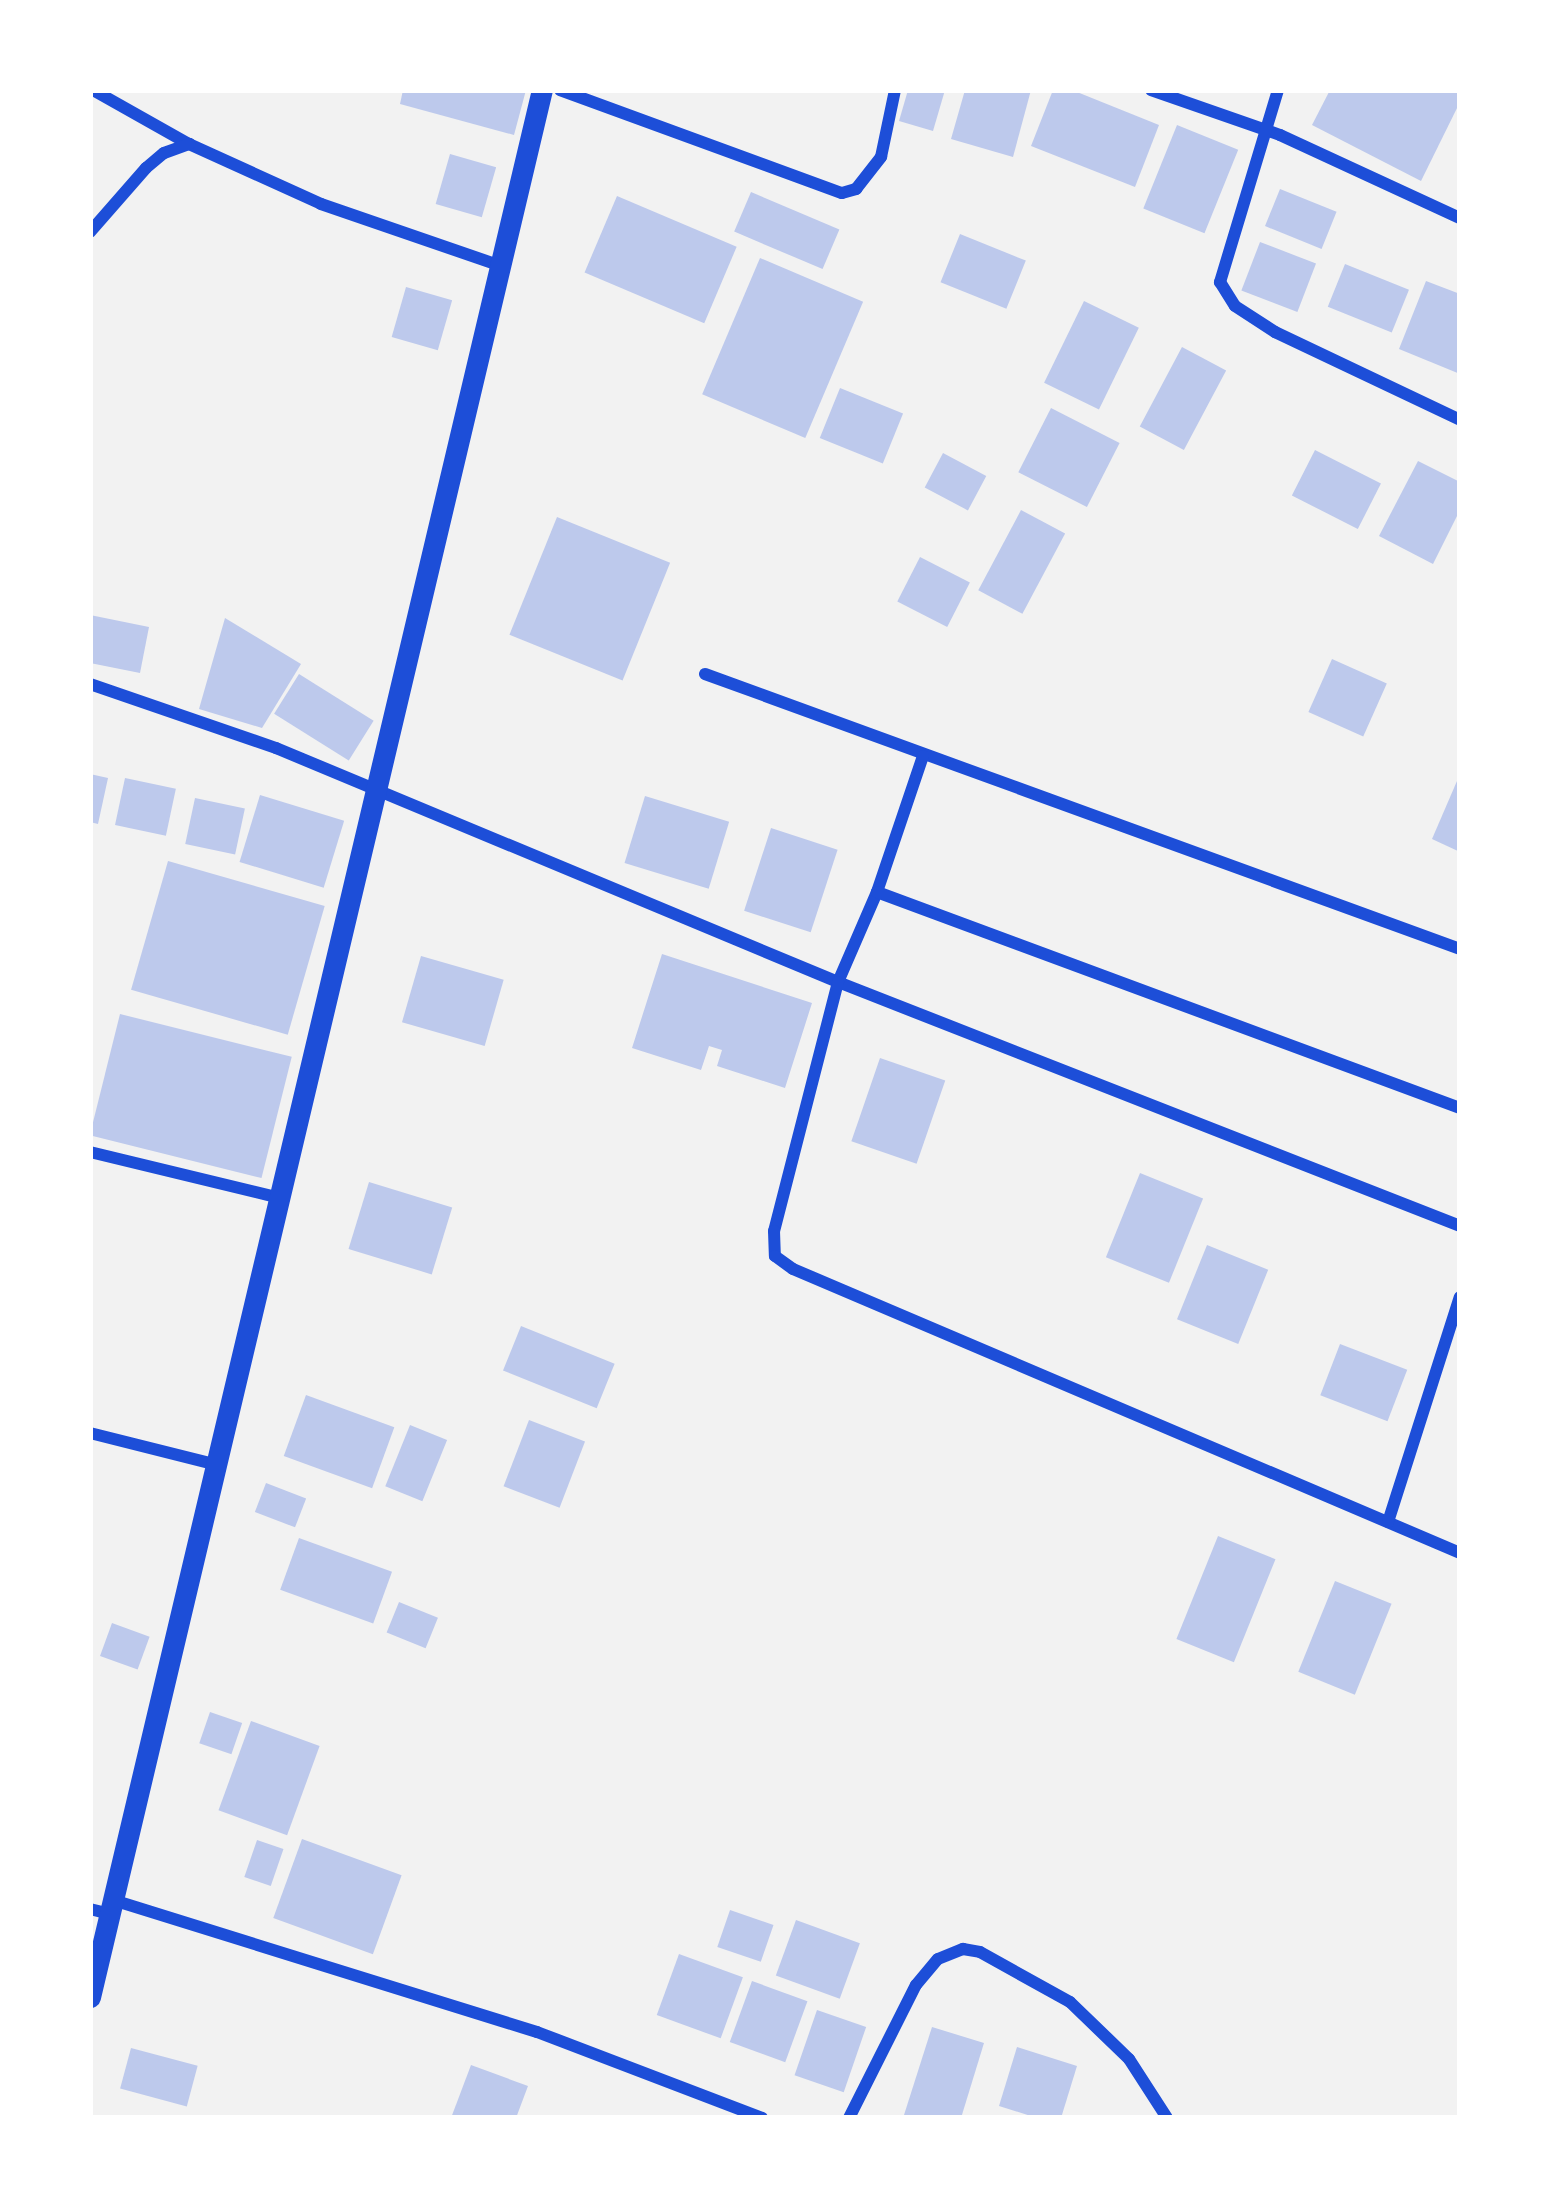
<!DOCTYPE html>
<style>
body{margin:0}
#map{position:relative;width:1550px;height:2208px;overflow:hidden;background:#f2f2f2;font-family:Barlow,sans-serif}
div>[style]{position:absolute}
.building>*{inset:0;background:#bdc9ec;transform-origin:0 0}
.minor>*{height:12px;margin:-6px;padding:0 6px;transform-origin:6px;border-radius:6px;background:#1d4ed8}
.tertiary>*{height:21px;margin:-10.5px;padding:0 10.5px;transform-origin:10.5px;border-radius:10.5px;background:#1d4ed8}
span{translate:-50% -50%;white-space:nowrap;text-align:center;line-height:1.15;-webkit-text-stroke:12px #fff;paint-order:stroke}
.frame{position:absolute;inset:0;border:93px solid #fff;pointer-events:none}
</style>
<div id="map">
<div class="building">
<i style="clip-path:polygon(403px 90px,526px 90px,514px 135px,400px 104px)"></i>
<i style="clip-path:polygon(908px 90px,945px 90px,933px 131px,899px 121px)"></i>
<i style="clip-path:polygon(965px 90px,1031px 90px,1013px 157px,951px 139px)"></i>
<i style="clip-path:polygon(1053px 90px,1072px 90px,1159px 125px,1135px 187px,1031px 146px)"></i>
<i style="clip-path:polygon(1330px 90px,1460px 90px,1460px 102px,1421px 181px,1312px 125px)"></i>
<i style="left:1177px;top:125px;width:66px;height:90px;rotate:22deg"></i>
<i style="left:450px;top:154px;width:48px;height:52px;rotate:16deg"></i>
<i style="left:1280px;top:189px;width:61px;height:40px;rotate:22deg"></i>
<i style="left:751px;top:192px;width:96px;height:43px;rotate:23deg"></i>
<i style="left:617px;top:196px;width:130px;height:83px;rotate:23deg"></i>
<i style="left:960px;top:234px;width:71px;height:52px;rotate:22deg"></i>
<i style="left:1260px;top:242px;width:60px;height:52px;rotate:21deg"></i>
<i style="left:760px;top:258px;width:112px;height:148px;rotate:23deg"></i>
<i style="left:1345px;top:264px;width:69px;height:46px;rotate:22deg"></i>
<i style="clip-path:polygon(1426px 281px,1460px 294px,1460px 374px,1399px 349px)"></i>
<i style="left:406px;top:287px;width:48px;height:52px;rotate:16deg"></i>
<i style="left:1084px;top:301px;width:61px;height:91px;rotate:26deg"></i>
<i style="left:1182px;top:347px;width:50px;height:90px;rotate:28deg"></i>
<i style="left:840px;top:388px;width:68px;height:54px;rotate:22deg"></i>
<i style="left:1051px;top:408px;width:77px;height:72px;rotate:27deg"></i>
<i style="left:1315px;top:450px;width:74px;height:51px;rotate:27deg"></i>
<i style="left:943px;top:453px;width:49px;height:39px;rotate:28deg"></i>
<i style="clip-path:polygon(1418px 461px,1460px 482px,1460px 510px,1433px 564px,1379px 536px)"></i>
<i style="left:1021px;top:510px;width:50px;height:91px;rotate:28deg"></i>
<i style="left:557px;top:517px;width:122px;height:127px;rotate:22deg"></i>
<i style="left:920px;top:557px;width:56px;height:50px;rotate:27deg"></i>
<i style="clip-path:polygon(90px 615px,149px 627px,140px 673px,90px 663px)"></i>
<i style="clip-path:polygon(225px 618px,301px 664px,262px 728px,199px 709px)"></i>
<i style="left:1332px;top:659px;width:60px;height:58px;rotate:24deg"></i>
<i style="left:299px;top:674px;width:88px;height:47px;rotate:32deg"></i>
<i style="clip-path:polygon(90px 774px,108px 778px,98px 824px,90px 822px)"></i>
<i style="clip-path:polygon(1460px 774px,1460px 852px,1432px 839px)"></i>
<i style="left:125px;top:778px;width:52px;height:48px;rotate:12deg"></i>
<i style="left:260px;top:795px;width:88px;height:70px;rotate:17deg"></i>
<i style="left:645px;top:796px;width:88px;height:70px;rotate:17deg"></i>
<i style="left:195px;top:798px;width:51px;height:47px;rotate:12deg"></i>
<i style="left:771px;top:828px;width:70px;height:87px;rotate:18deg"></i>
<i style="left:168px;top:861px;width:163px;height:134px;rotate:16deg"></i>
<i style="clip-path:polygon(662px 954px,812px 1003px,785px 1088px,717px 1066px,722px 1050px,709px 1046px,701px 1070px,632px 1048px)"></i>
<i style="left:421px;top:956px;width:86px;height:69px;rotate:16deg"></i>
<i style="left:120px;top:1014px;width:177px;height:125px;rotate:14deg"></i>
<i style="left:880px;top:1058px;width:69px;height:88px;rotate:19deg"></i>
<i style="left:1140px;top:1173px;width:68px;height:91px;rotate:22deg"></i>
<i style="left:369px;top:1182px;width:87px;height:70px;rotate:17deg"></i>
<i style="left:1207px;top:1245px;width:66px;height:80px;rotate:22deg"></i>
<i style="left:521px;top:1326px;width:101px;height:48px;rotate:22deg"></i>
<i style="left:1340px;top:1344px;width:72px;height:55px;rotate:21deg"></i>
<i style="left:306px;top:1395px;width:94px;height:65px;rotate:20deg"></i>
<i style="left:529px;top:1420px;width:60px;height:71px;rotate:21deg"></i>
<i style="left:410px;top:1425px;width:40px;height:66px;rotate:22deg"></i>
<i style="left:266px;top:1483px;width:43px;height:31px;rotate:21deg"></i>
<i style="left:1218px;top:1536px;width:62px;height:111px;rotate:22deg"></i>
<i style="left:299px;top:1538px;width:99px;height:55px;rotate:20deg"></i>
<i style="left:1335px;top:1581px;width:61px;height:98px;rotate:22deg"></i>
<i style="left:399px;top:1602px;width:42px;height:33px;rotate:22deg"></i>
<i style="left:112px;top:1623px;width:40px;height:35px;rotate:20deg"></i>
<i style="left:210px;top:1712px;width:34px;height:33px;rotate:19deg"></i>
<i style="left:251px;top:1721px;width:73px;height:95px;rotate:20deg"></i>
<i style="left:302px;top:1839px;width:106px;height:84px;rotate:20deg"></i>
<i style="left:257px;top:1840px;width:28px;height:39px;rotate:19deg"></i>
<i style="left:730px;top:1910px;width:46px;height:39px;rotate:19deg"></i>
<i style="left:796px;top:1920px;width:68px;height:59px;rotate:20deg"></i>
<i style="left:679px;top:1954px;width:68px;height:65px;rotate:20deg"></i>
<i style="left:752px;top:1981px;width:59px;height:65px;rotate:20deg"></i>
<i style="left:817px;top:2010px;width:52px;height:69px;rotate:19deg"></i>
<i style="clip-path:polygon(932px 2027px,984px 2043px,961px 2118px,904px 2115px)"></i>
<i style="clip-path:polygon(1017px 2047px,1077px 2066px,1061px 2118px,1037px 2118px,999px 2106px)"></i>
<i style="left:131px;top:2048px;width:69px;height:42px;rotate:15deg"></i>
<i style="clip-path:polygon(471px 2065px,528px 2086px,516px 2118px,451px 2118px)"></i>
</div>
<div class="minor">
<i style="left:93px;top:90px;width:110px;rotate:29.4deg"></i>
<i style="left:189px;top:144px;width:145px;rotate:24.4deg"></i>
<i style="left:321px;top:204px;width:190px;rotate:19deg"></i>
<i style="left:560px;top:90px;width:300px;rotate:20.1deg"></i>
<i style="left:842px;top:193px;width:15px;rotate:-16deg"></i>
<i style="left:856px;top:189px;width:41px;rotate:-52deg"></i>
<i style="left:881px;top:157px;width:68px;rotate:-78.2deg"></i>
<i style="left:1151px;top:90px;width:137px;rotate:19.2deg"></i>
<i style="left:1280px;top:135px;width:198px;rotate:24.8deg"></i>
<i style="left:1278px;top:90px;width:201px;rotate:106.8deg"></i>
<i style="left:1220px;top:282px;width:28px;rotate:58deg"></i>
<i style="left:1235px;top:306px;width:48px;rotate:33deg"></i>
<i style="left:1275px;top:332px;width:205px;rotate:25.4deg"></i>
<i style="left:90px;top:232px;width:85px;rotate:-48.8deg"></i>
<i style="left:146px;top:168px;width:23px;rotate:-40deg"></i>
<i style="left:164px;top:153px;width:27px;rotate:-20deg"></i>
<i style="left:705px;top:674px;width:804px;rotate:20.01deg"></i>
<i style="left:90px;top:684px;width:197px;rotate:19deg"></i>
<i style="left:276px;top:748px;width:609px;rotate:22.61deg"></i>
<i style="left:838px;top:982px;width:668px;rotate:21.42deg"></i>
<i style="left:923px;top:756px;width:144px;rotate:108.7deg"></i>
<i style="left:877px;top:892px;width:98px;rotate:113.4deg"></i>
<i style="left:838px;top:982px;width:257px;rotate:104.4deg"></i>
<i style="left:774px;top:1231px;width:25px;rotate:88deg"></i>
<i style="left:775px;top:1256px;width:22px;rotate:36deg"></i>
<i style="left:793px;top:1269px;width:725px;rotate:23.06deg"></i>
<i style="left:877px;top:892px;width:622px;rotate:20.33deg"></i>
<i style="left:90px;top:1152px;width:195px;rotate:13.6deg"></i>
<i style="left:90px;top:1433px;width:131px;rotate:14.1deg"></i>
<i style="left:1388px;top:1522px;width:236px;rotate:-72.3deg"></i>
<i style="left:113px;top:1900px;width:444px;rotate:17.3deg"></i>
<i style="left:537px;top:2032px;width:241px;rotate:20.9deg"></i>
<i style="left:90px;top:1909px;width:21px;rotate:14deg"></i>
<i style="left:849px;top:2118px;width:149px;rotate:-63.3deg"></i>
<i style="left:916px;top:1985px;width:34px;rotate:-50deg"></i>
<i style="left:938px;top:1959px;width:27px;rotate:-22deg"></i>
<i style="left:963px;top:1949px;width:17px;rotate:10deg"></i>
<i style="left:980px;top:1952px;width:103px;rotate:29.1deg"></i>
<i style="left:1070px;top:2002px;width:82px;rotate:44deg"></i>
<i style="left:1129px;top:2059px;width:70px;rotate:57.2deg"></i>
</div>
<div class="tertiary">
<i style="left:90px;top:1997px;width:1960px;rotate:-76.67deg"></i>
</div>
<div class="frame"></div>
</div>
